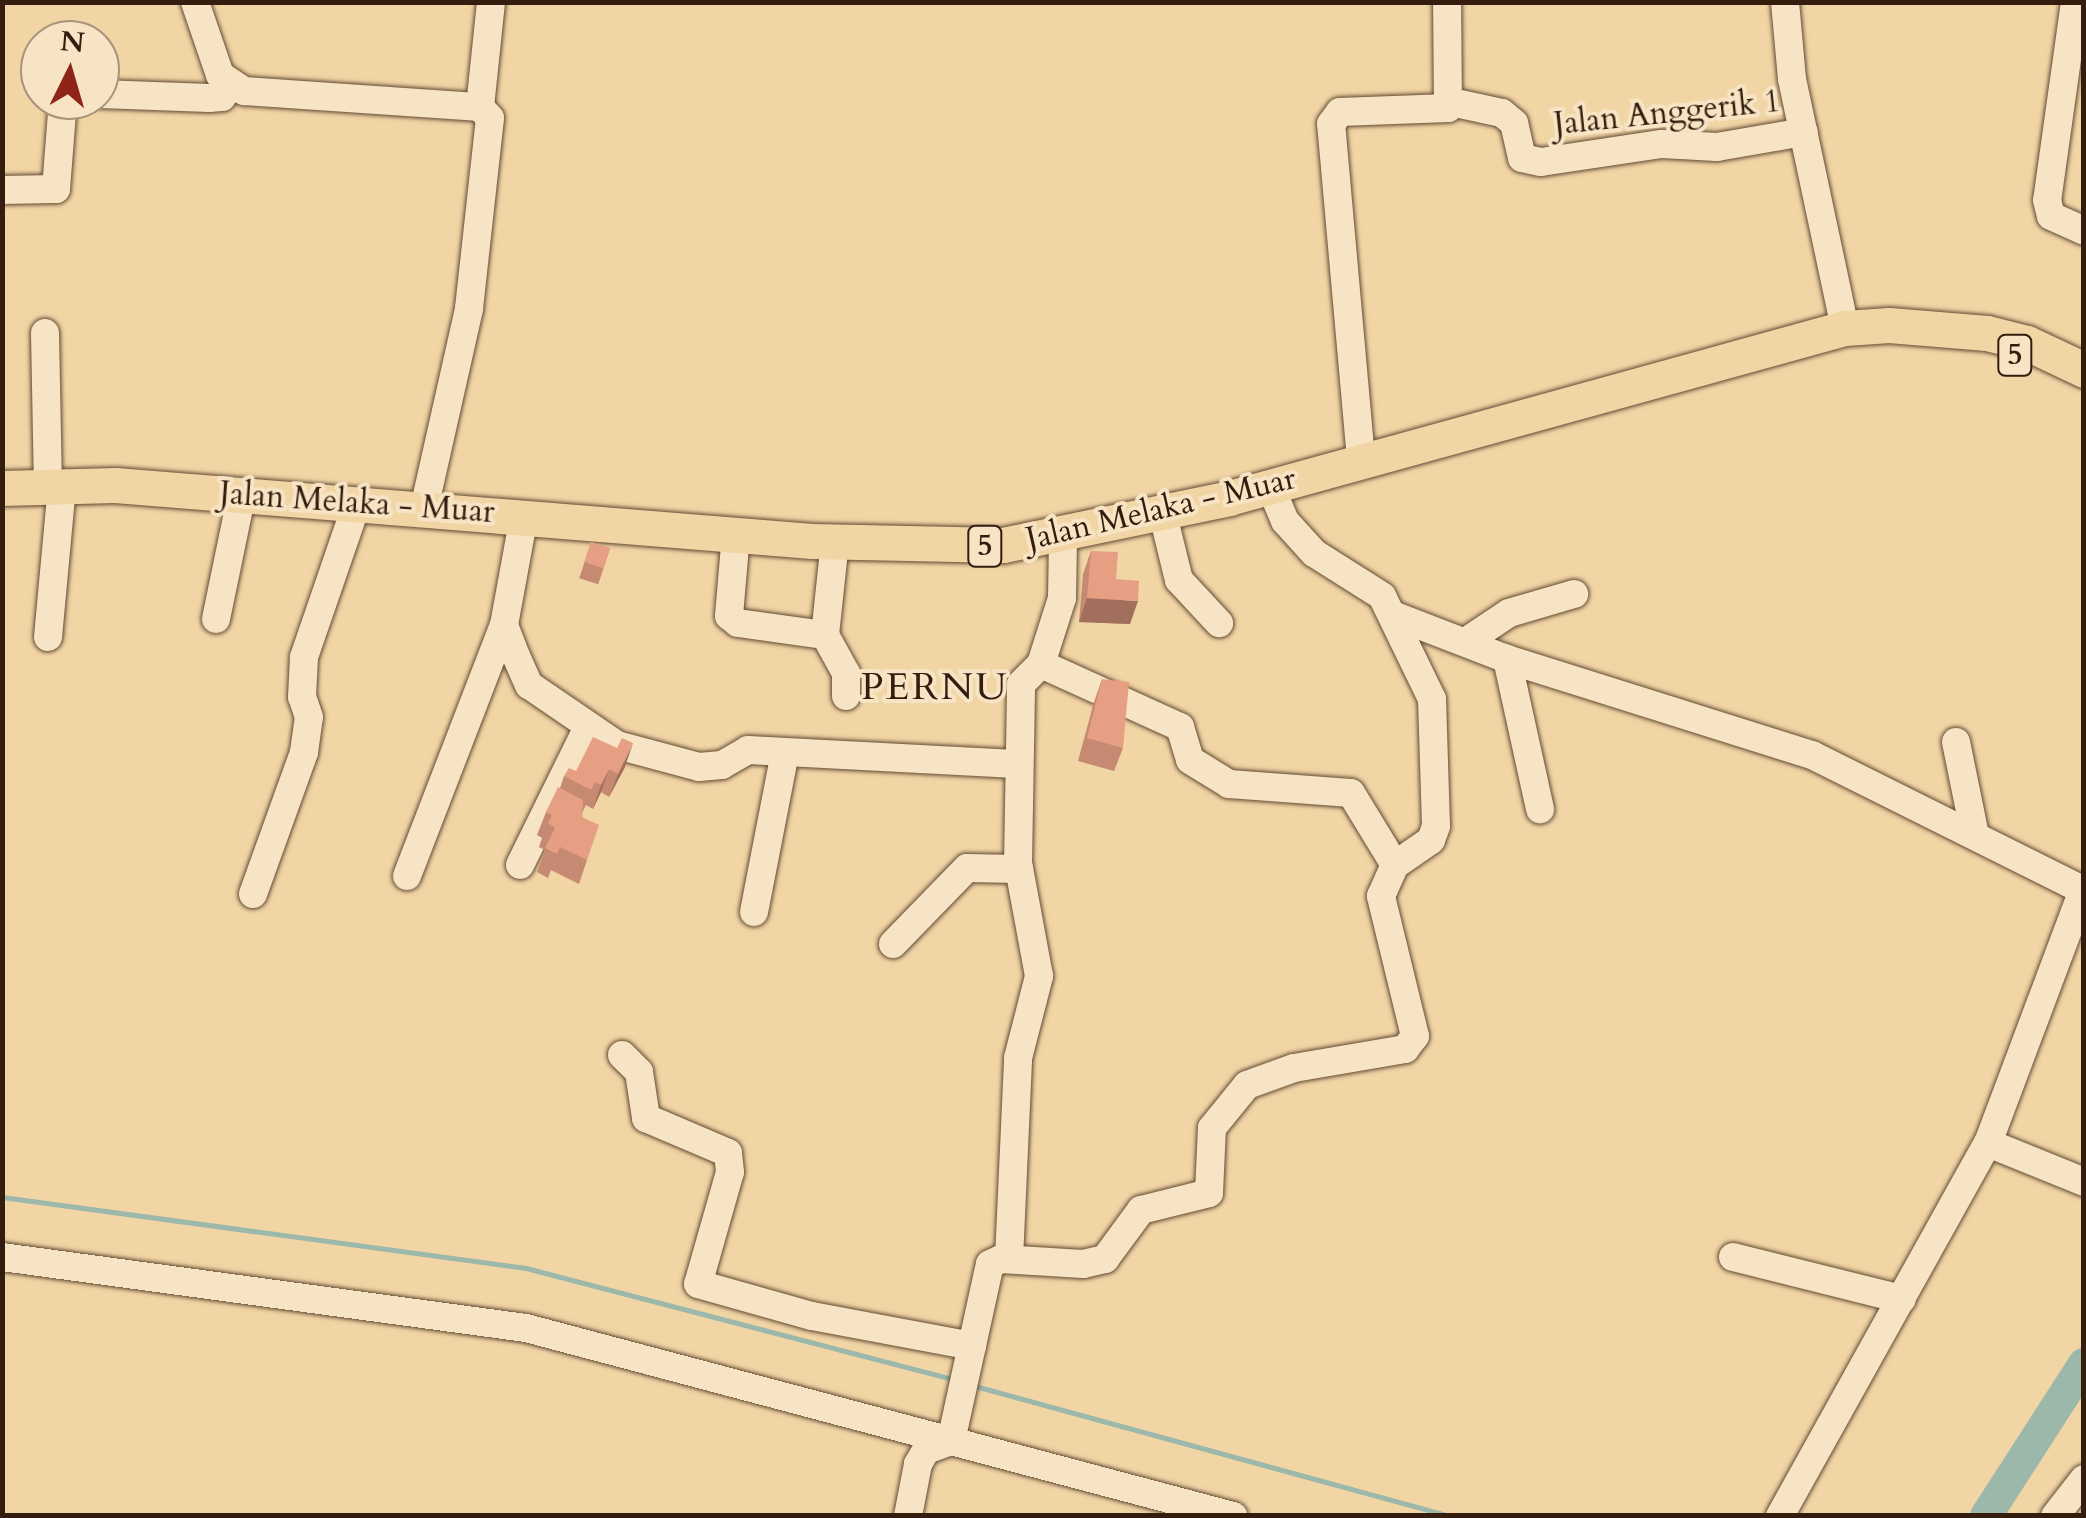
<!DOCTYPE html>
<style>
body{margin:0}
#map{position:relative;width:2086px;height:1518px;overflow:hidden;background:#f1d5a5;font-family:Cardo,serif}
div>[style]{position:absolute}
.stream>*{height:5px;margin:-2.5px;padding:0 2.5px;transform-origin:2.5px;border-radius:2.5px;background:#9bb8ab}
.river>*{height:32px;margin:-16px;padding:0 16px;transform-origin:16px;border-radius:16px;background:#9bb8ab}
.roads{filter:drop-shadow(0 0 2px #634a34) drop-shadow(0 0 2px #634a34)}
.minor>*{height:28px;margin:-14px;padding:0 14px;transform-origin:14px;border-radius:14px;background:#f6e4c4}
.major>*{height:35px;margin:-17.5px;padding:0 17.5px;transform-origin:17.5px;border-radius:17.5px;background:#f1d5a5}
.wall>*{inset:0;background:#c68971;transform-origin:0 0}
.shaded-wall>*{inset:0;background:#a16f5c}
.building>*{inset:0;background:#e69f83;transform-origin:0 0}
span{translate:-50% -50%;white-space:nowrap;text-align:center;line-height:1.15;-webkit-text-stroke:8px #f6e4c4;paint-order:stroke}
.shield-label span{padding:2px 8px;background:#f6e4c4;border:2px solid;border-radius:8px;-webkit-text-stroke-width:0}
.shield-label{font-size:30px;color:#341c0e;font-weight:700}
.street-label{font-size:32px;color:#341c0e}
.quarter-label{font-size:38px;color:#341c0e;letter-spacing:2.5px}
.frame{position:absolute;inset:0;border:5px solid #341c0e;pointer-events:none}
.north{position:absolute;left:20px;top:20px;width:100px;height:100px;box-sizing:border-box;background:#f6e4c4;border:2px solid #a8947b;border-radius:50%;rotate:5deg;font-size:28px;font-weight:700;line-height:40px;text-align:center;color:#341c0e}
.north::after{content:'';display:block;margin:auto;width:35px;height:45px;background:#8f2418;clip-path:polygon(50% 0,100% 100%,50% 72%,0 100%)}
</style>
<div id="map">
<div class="stream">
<i style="left:2px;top:1197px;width:529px;rotate:7.72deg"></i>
<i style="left:526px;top:1268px;width:443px;rotate:14.6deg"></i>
<i style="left:975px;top:1386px;width:492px;rotate:15.3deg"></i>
</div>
<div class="river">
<i style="left:1986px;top:1516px;width:181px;rotate:-57.2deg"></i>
</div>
<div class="roads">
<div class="minor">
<i style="left:195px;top:2px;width:77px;rotate:71.1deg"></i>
<i style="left:220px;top:75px;width:29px;rotate:34deg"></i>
<i style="left:244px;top:91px;width:237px;rotate:3.9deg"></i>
<i style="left:480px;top:107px;width:15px;rotate:48deg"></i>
<i style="left:490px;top:118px;width:192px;rotate:96.3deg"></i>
<i style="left:469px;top:309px;width:204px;rotate:102.7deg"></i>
<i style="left:1785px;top:2px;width:77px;rotate:84.8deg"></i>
<i style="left:1792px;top:79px;width:255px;rotate:78deg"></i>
<i style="left:2075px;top:2px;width:200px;rotate:98deg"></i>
<i style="left:2047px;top:200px;width:16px;rotate:76deg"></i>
<i style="left:2051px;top:216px;width:36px;rotate:24deg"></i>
<i style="left:100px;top:94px;width:109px;rotate:2.1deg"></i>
<i style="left:209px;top:98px;width:13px;rotate:-4deg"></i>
<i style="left:222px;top:97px;width:14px;rotate:-56deg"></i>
<i style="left:1451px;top:102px;width:52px;rotate:12.2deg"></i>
<i style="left:1502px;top:113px;width:16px;rotate:40deg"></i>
<i style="left:1514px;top:123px;width:36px;rotate:77deg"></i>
<i style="left:1522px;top:158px;width:19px;rotate:12deg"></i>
<i style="left:1541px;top:162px;width:122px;rotate:-8.5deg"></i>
<i style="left:1662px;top:144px;width:55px;rotate:3.1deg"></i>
<i style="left:1717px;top:147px;width:88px;rotate:-9.8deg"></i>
<i style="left:480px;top:107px;width:106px;rotate:-84deg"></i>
<i style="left:2px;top:190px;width:54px;rotate:-1.1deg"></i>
<i style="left:56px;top:189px;width:89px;rotate:-85.5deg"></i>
<i style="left:45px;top:333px;width:153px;rotate:88.9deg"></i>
<i style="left:1361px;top:459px;width:336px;rotate:-95.1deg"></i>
<i style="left:1331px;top:124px;width:15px;rotate:-53deg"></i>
<i style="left:1340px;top:112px;width:108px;rotate:-2.1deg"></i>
<i style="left:1448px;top:108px;width:106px;rotate:-90.5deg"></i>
<i style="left:1163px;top:515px;width:67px;rotate:76.2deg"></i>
<i style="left:1179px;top:580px;width:59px;rotate:47.1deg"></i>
<i style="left:524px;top:516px;width:111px;rotate:100.4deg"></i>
<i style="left:504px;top:625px;width:33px;rotate:69deg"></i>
<i style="left:516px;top:656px;width:32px;rotate:66deg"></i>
<i style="left:529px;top:685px;width:107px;rotate:34.3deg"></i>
<i style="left:617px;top:745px;width:85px;rotate:15deg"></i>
<i style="left:699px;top:767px;width:23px;rotate:-5deg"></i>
<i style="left:722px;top:765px;width:30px;rotate:-30deg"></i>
<i style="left:748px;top:750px;width:268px;rotate:3deg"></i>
<i style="left:736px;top:534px;width:82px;rotate:94.9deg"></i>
<i style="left:729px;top:616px;width:11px;rotate:38deg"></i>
<i style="left:738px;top:623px;width:88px;rotate:7.9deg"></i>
<i style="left:825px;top:635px;width:94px;rotate:-83.9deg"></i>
<i style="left:1393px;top:615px;width:122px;rotate:21.1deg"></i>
<i style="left:1507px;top:659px;width:320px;rotate:17.5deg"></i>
<i style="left:1812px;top:755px;width:303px;rotate:26.5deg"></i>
<i style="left:216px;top:619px;width:128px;rotate:-78.3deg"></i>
<i style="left:825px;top:635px;width:43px;rotate:61.1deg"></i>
<i style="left:846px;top:673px;width:23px;rotate:90deg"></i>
<i style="left:48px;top:637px;width:152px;rotate:-84.7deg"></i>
<i style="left:1467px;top:641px;width:50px;rotate:-33.7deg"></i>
<i style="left:1509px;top:613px;width:68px;rotate:-16.3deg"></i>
<i style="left:1507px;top:659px;width:154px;rotate:77.6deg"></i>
<i style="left:1041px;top:664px;width:153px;rotate:24.4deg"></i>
<i style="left:1180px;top:727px;width:34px;rotate:73deg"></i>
<i style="left:1190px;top:760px;width:46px;rotate:31.6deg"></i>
<i style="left:1229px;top:784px;width:122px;rotate:4.2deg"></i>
<i style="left:1351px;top:793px;width:84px;rotate:58.6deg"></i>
<i style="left:1956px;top:742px;width:95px;rotate:78.5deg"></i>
<i style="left:520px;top:865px;width:154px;rotate:-63.8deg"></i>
<i style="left:407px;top:876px;width:269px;rotate:-68.9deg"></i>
<i style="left:253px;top:894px;width:151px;rotate:-70.2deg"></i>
<i style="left:304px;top:752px;width:35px;rotate:-82deg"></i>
<i style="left:309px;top:717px;width:21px;rotate:-109deg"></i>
<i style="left:302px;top:697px;width:40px;rotate:-87.1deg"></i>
<i style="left:304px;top:657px;width:163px;rotate:-71deg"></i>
<i style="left:754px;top:912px;width:162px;rotate:-79deg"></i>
<i style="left:893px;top:944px;width:106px;rotate:-45.8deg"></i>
<i style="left:967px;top:868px;width:52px;rotate:1.1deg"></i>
<i style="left:622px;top:1055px;width:24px;rotate:45deg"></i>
<i style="left:639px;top:1072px;width:47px;rotate:81.3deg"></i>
<i style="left:646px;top:1118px;width:89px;rotate:23.1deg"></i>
<i style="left:728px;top:1153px;width:19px;rotate:84deg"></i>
<i style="left:730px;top:1172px;width:116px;rotate:105.9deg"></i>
<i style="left:698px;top:1284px;width:118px;rotate:15.7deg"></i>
<i style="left:812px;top:1316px;width:163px;rotate:10.6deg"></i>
<i style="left:1988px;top:1143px;width:104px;rotate:22.1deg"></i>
<i style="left:2px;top:1257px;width:529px;rotate:7.72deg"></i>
<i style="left:526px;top:1328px;width:732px;rotate:14.89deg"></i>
<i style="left:1733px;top:1257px;width:174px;rotate:14deg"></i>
<i style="left:1009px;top:1259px;width:201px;rotate:-87.4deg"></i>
<i style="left:1018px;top:1058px;width:85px;rotate:-75.6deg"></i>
<i style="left:1039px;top:976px;width:115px;rotate:-100.5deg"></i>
<i style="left:1018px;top:863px;width:179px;rotate:-89deg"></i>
<i style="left:1021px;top:684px;width:28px;rotate:-45deg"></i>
<i style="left:1041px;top:664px;width:69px;rotate:-72.3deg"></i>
<i style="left:1062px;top:598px;width:60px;rotate:-89deg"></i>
<i style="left:951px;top:1441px;width:181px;rotate:-77.6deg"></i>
<i style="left:990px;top:1264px;width:12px;rotate:-24deg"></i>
<i style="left:1001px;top:1259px;width:82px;rotate:3.5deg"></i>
<i style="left:1083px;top:1264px;width:23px;rotate:-13deg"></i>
<i style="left:1105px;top:1259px;width:61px;rotate:-53.7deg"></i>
<i style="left:1141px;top:1210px;width:70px;rotate:-14deg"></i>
<i style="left:1209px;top:1193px;width:65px;rotate:-87.4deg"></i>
<i style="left:1212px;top:1128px;width:55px;rotate:-50.9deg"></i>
<i style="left:1247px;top:1085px;width:50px;rotate:-19.9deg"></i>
<i style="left:1294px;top:1068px;width:113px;rotate:-9.7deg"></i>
<i style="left:1405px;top:1049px;width:16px;rotate:-52deg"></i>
<i style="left:1415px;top:1036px;width:144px;rotate:-103.7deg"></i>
<i style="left:1381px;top:896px;width:34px;rotate:-66deg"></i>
<i style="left:1395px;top:865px;width:44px;rotate:-34.8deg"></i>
<i style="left:1431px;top:840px;width:15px;rotate:-70deg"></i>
<i style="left:1436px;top:826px;width:127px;rotate:-91.8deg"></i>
<i style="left:1432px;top:699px;width:114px;rotate:-115.9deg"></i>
<i style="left:1382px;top:596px;width:80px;rotate:-147.7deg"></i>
<i style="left:1314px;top:553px;width:43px;rotate:-132.2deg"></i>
<i style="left:1285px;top:521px;width:38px;rotate:-113deg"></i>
<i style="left:908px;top:1516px;width:53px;rotate:-79.1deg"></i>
<i style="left:918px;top:1464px;width:16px;rotate:-60deg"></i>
<i style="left:926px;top:1450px;width:27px;rotate:-20deg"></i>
<i style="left:1780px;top:1516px;width:427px;rotate:-60.9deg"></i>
<i style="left:1988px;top:1143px;width:272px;rotate:-69.4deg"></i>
<i style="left:2055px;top:1516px;width:47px;rotate:-51.9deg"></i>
</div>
<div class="major">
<i style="left:2px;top:488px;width:113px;rotate:-1.5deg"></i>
<i style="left:115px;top:485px;width:699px;rotate:4.59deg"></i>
<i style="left:812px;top:541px;width:191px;rotate:1.2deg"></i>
<i style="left:1003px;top:545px;width:231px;rotate:-11.7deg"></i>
<i style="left:1229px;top:498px;width:639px;rotate:-15.43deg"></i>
<i style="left:1845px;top:328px;width:44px;rotate:-3.9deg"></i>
<i style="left:1889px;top:325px;width:98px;rotate:4.7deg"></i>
<i style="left:1987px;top:333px;width:41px;rotate:14deg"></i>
<i style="left:2027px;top:343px;width:63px;rotate:25.3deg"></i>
</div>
</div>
<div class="wall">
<i style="left:591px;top:542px;width:20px;height:38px;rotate:18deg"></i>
<i style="clip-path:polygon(1091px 551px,1116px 579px,1130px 624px,1079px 622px,1083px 574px)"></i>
<i style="clip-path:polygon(1102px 679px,1123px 748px,1114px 771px,1078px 761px,1094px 702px)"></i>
<i style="clip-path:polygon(625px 767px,609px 797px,601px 792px,593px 809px,586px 805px,582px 813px,587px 860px,579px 884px,551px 870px,548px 878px,537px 872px,545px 850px,539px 847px,542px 838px,537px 835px,546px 812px,560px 788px,564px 776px)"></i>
</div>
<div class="shaded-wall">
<i style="clip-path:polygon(1087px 598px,1138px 601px,1130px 624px,1079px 622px)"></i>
<i style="clip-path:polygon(633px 743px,625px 767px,609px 797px,618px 774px)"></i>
<i style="clip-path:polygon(609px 769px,601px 792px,593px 809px,601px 785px)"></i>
</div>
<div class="building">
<i style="left:591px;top:542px;width:20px;height:21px;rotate:18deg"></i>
<i style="clip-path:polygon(1091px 551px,1118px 552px,1116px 579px,1139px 581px,1138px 601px,1087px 598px)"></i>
<i style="clip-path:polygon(1102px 679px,1129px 682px,1123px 748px,1087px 738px)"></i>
<i style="clip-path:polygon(593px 737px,617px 748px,622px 738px,633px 743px,618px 774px,609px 769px,601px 785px,595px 782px,591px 790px,564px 776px,569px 768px,576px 771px)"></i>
<i style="clip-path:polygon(558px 787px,583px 800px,582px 817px,599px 825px,587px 860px,560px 847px,557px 854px,545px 848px,555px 828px,548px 823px,552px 815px,546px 812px)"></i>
</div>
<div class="shield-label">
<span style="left:2015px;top:355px">5</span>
<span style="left:985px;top:546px">5</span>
</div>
<div class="street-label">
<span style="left:1667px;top:113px;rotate:-6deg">Jalan Anggerik 1</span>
<span style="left:357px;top:503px;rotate:4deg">Jalan Melaka - Muar</span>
<span style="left:1161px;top:509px;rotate:-13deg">Jalan Melaka - Muar</span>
</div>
<div class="quarter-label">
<span style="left:935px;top:688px">PERNU</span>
</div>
<div class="frame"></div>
<div class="north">N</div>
</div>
